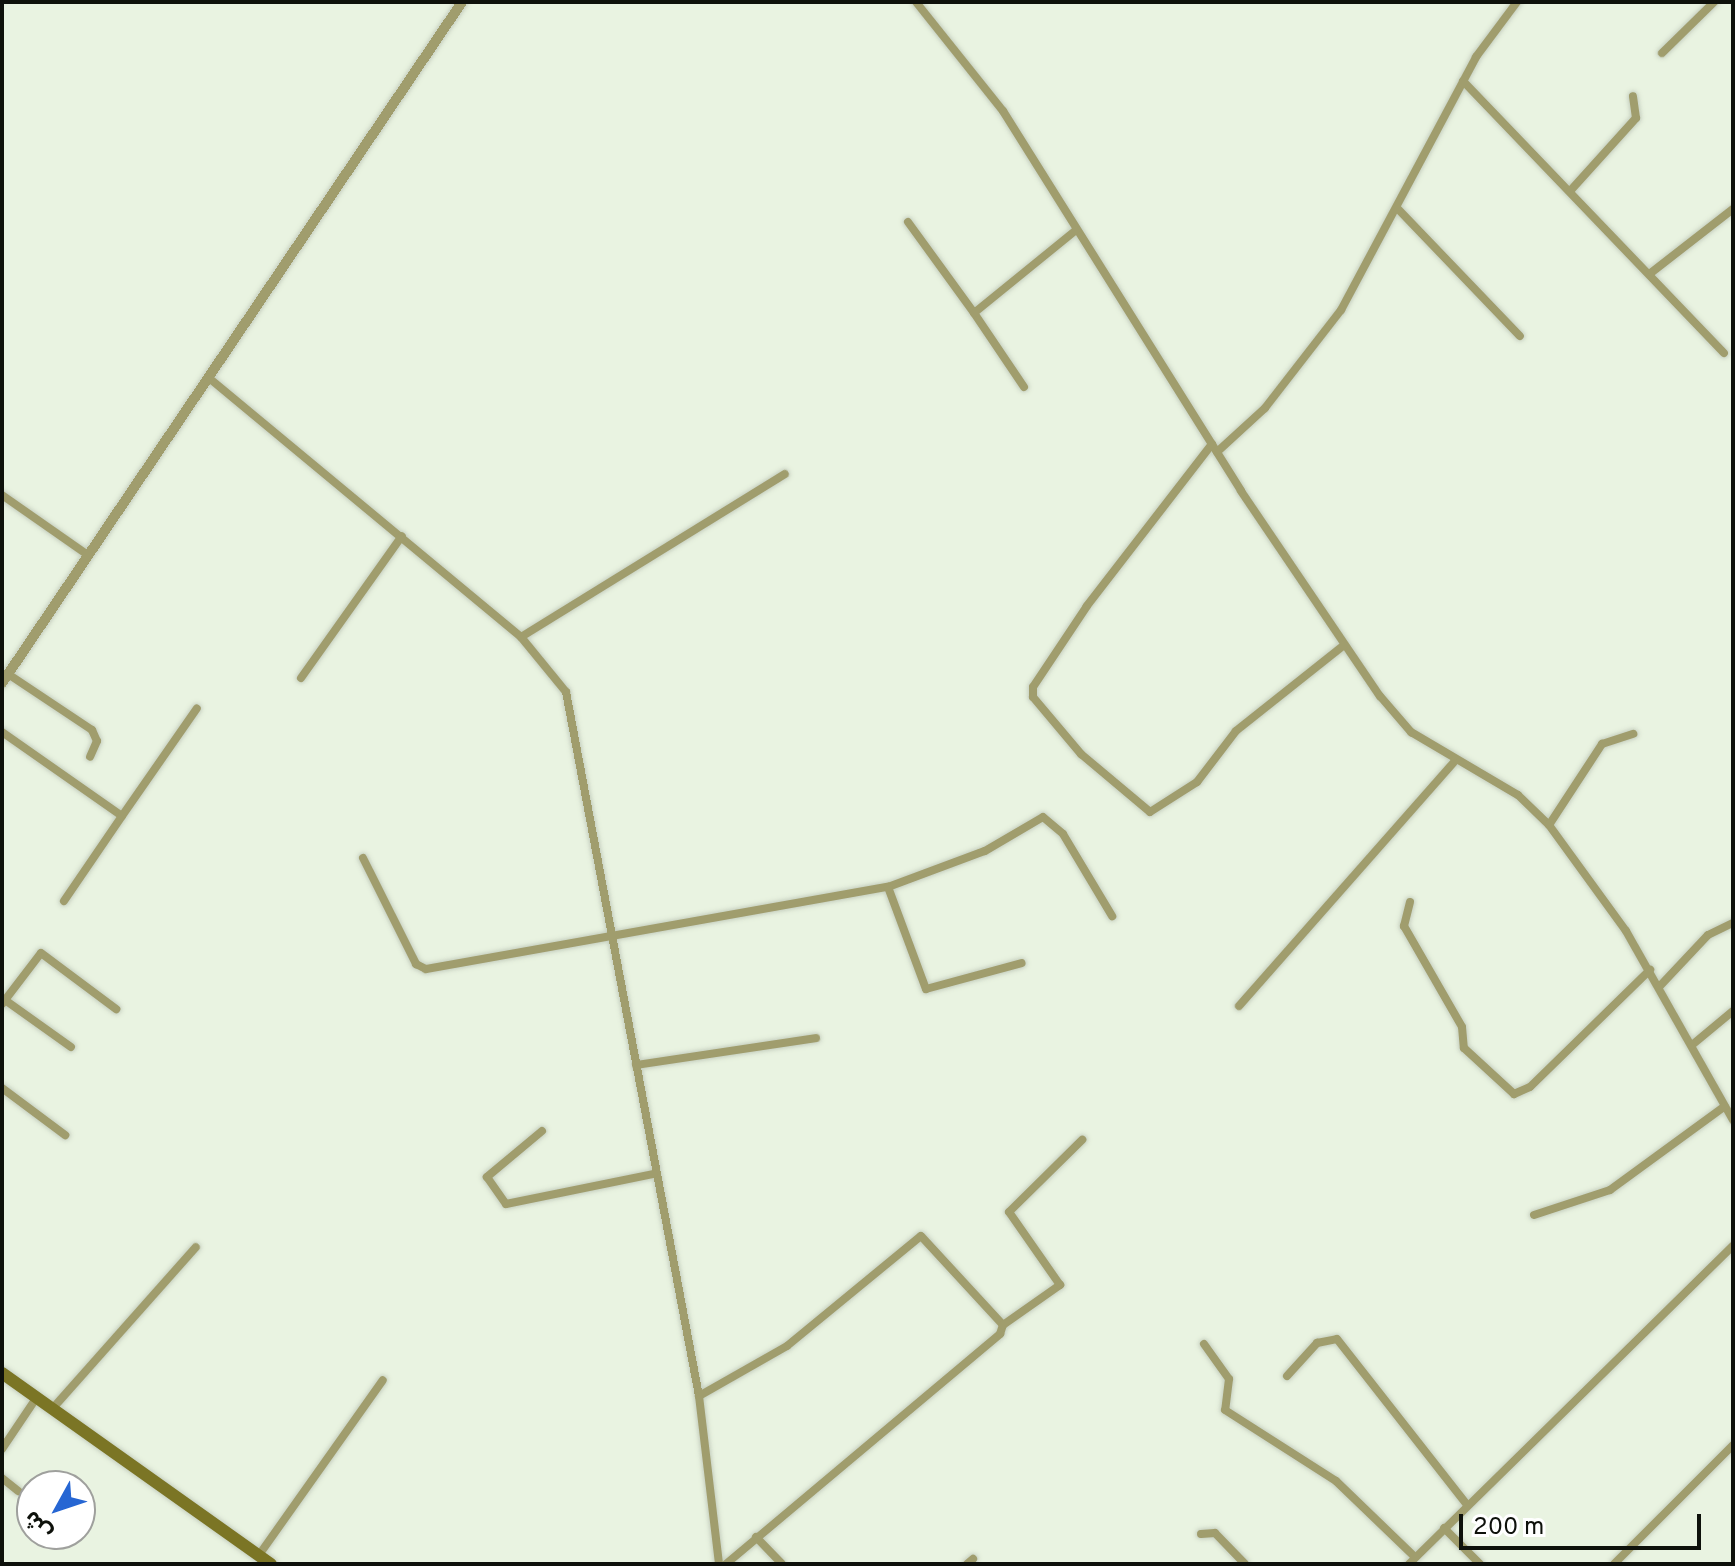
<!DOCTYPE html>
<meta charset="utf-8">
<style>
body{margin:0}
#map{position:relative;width:1735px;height:1566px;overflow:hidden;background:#e9f3e1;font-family:Overpass,"Noto Sans Arabic",sans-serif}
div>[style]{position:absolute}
.roads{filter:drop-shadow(0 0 2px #c6cfbf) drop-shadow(0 0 2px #c6cfbf)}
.minor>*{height:8px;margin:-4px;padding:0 4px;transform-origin:4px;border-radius:4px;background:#a09d6d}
.tertiary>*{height:10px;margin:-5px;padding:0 5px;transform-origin:5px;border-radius:5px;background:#a09d6d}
.secondary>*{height:12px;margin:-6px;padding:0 6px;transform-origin:6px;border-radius:6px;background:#7b7525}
span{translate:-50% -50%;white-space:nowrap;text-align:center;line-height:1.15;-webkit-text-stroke:8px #fff;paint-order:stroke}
.frame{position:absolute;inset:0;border:4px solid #0e110b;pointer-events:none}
.north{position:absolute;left:16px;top:1470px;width:80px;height:80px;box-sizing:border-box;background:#fff;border:2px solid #9fa09d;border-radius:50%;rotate:230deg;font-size:22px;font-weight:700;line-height:32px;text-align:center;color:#0e110b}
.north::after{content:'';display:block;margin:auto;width:28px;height:36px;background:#2666d3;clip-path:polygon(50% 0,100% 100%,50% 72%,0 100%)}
.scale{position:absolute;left:1459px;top:1514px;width:242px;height:36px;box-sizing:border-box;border:4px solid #0e110b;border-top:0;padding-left:10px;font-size:24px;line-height:28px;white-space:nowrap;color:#0e110b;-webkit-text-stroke:6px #fff;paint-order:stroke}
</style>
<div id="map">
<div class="roads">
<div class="minor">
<i style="left:916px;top:2px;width:139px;rotate:51.4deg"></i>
<i style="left:1003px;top:111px;width:448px;rotate:57.9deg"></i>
<i style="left:1241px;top:491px;width:248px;rotate:55.9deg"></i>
<i style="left:1380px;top:696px;width:48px;rotate:49.3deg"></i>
<i style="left:1411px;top:732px;width:124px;rotate:30.5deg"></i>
<i style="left:1518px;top:795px;width:43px;rotate:44.1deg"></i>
<i style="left:1549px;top:825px;width:131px;rotate:54deg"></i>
<i style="left:1626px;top:931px;width:217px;rotate:60.5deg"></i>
<i style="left:1662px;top:53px;width:73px;rotate:-44.4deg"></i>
<i style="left:1463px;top:81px;width:377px;rotate:46.2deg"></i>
<i style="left:1571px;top:190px;width:97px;rotate:-47.9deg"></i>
<i style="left:1636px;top:118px;width:22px;rotate:-98deg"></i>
<i style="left:1398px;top:209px;width:176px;rotate:46.2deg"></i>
<i style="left:908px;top:222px;width:112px;rotate:54deg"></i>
<i style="left:1652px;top:272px;width:103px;rotate:-37.9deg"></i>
<i style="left:209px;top:378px;width:405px;rotate:39.7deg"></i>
<i style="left:521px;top:637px;width:71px;rotate:50.7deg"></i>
<i style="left:566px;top:692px;width:716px;rotate:79.3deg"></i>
<i style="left:699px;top:1396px;width:169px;rotate:83.2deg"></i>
<i style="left:1024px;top:387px;width:89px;rotate:-124deg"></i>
<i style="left:974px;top:313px;width:130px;rotate:-39.1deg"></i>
<i style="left:1212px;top:444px;width:205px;rotate:127.7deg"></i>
<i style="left:1087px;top:606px;width:97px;rotate:123.7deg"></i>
<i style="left:1033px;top:687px;width:10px;rotate:90deg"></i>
<i style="left:1033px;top:697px;width:75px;rotate:49.9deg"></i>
<i style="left:1081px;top:754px;width:90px;rotate:40deg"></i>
<i style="left:1150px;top:812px;width:56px;rotate:-32.6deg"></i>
<i style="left:1197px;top:782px;width:64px;rotate:-52.6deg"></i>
<i style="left:1236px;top:731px;width:138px;rotate:-38.5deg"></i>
<i style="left:1217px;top:452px;width:65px;rotate:-42.5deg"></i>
<i style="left:1265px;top:408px;width:124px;rotate:-52.2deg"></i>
<i style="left:1341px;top:310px;width:287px;rotate:-61.9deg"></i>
<i style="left:1476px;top:57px;width:69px;rotate:-53.3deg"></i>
<i style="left:2px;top:495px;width:106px;rotate:35deg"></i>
<i style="left:521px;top:637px;width:310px;rotate:-31.7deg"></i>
<i style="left:8px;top:674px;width:101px;rotate:33.7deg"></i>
<i style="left:92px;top:730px;width:12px;rotate:66deg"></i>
<i style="left:97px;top:741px;width:17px;rotate:114deg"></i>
<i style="left:301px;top:678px;width:174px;rotate:-54.6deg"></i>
<i style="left:2px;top:732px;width:146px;rotate:35deg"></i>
<i style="left:122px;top:816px;width:103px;rotate:124.3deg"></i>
<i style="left:122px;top:816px;width:131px;rotate:-55.2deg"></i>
<i style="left:1549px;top:825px;width:97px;rotate:-56.8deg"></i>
<i style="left:1602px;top:744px;width:33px;rotate:-18deg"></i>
<i style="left:363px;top:858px;width:119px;rotate:63.4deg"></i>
<i style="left:416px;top:964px;width:11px;rotate:27deg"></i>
<i style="left:426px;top:969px;width:469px;rotate:-10.1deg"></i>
<i style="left:888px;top:887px;width:103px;rotate:-20.4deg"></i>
<i style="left:985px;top:851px;width:67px;rotate:-30.4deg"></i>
<i style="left:1043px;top:817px;width:26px;rotate:40deg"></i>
<i style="left:1063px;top:834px;width:96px;rotate:59.1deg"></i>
<i style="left:888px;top:887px;width:109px;rotate:69.6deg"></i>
<i style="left:926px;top:989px;width:99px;rotate:-15.2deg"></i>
<i style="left:1410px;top:902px;width:25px;rotate:104deg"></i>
<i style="left:1404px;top:926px;width:116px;rotate:60.1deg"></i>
<i style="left:1462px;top:1027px;width:21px;rotate:85deg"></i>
<i style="left:1464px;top:1048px;width:68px;rotate:42.6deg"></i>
<i style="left:1514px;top:1094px;width:17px;rotate:-24deg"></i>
<i style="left:1530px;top:1087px;width:168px;rotate:-44.3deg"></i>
<i style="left:1659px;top:987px;width:71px;rotate:-46.7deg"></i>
<i style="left:1708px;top:935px;width:28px;rotate:-26deg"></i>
<i style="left:5px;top:1000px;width:81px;rotate:35.5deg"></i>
<i style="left:2px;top:1004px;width:64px;rotate:-52.6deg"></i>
<i style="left:41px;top:953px;width:94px;rotate:36.7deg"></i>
<i style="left:1239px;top:1006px;width:325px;rotate:-48.6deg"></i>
<i style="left:1692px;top:1045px;width:53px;rotate:-39.7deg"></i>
<i style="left:636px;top:1065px;width:182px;rotate:-8.5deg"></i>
<i style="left:2px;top:1088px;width:79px;rotate:36.7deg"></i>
<i style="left:542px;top:1131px;width:72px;rotate:140.1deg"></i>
<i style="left:487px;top:1177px;width:33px;rotate:55deg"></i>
<i style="left:506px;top:1204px;width:151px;rotate:-11.5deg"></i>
<i style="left:1534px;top:1215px;width:80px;rotate:-18.2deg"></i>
<i style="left:1610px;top:1190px;width:142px;rotate:-36.1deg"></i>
<i style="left:1204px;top:1344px;width:43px;rotate:54.5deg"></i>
<i style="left:1229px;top:1379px;width:31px;rotate:97deg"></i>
<i style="left:1225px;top:1410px;width:132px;rotate:32.6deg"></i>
<i style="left:1336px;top:1481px;width:110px;rotate:43.9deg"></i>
<i style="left:1287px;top:1376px;width:45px;rotate:-47.7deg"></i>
<i style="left:1317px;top:1343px;width:20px;rotate:-11deg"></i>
<i style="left:1337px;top:1339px;width:211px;rotate:51.9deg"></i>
<i style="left:699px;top:1396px;width:101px;rotate:-29.6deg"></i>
<i style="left:787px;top:1346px;width:173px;rotate:-39.4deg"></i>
<i style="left:921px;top:1236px;width:121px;rotate:47.3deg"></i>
<i style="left:53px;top:1408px;width:215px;rotate:-48.4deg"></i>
<i style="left:2px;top:1449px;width:63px;rotate:-56.1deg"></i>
<i style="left:2px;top:1478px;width:21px;rotate:39deg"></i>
<i style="left:1444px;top:1528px;width:51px;rotate:45deg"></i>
<i style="left:1201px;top:1534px;width:14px;rotate:-4deg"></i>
<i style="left:1215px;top:1533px;width:43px;rotate:45.9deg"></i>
<i style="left:756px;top:1537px;width:37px;rotate:46deg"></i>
<i style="left:259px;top:1555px;width:214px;rotate:-54.7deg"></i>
<i style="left:726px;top:1564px;width:358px;rotate:-40deg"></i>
<i style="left:1000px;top:1334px;width:9px;rotate:-72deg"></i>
<i style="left:1003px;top:1325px;width:70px;rotate:-35.1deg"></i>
<i style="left:1060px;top:1285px;width:89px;rotate:-124.9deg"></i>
<i style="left:1009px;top:1212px;width:103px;rotate:-44.6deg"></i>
<i style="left:967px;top:1564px;width:8px;rotate:-40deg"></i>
<i style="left:1409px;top:1564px;width:454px;rotate:-44.5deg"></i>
<i style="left:1614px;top:1564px;width:168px;rotate:-45deg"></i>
</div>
<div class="tertiary">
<i style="left:2px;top:683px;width:822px;rotate:-55.96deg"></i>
</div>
<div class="secondary">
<i style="left:2px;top:1373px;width:330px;rotate:35.4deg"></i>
</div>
</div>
<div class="frame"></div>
<div class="north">ش</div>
<div class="scale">200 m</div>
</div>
